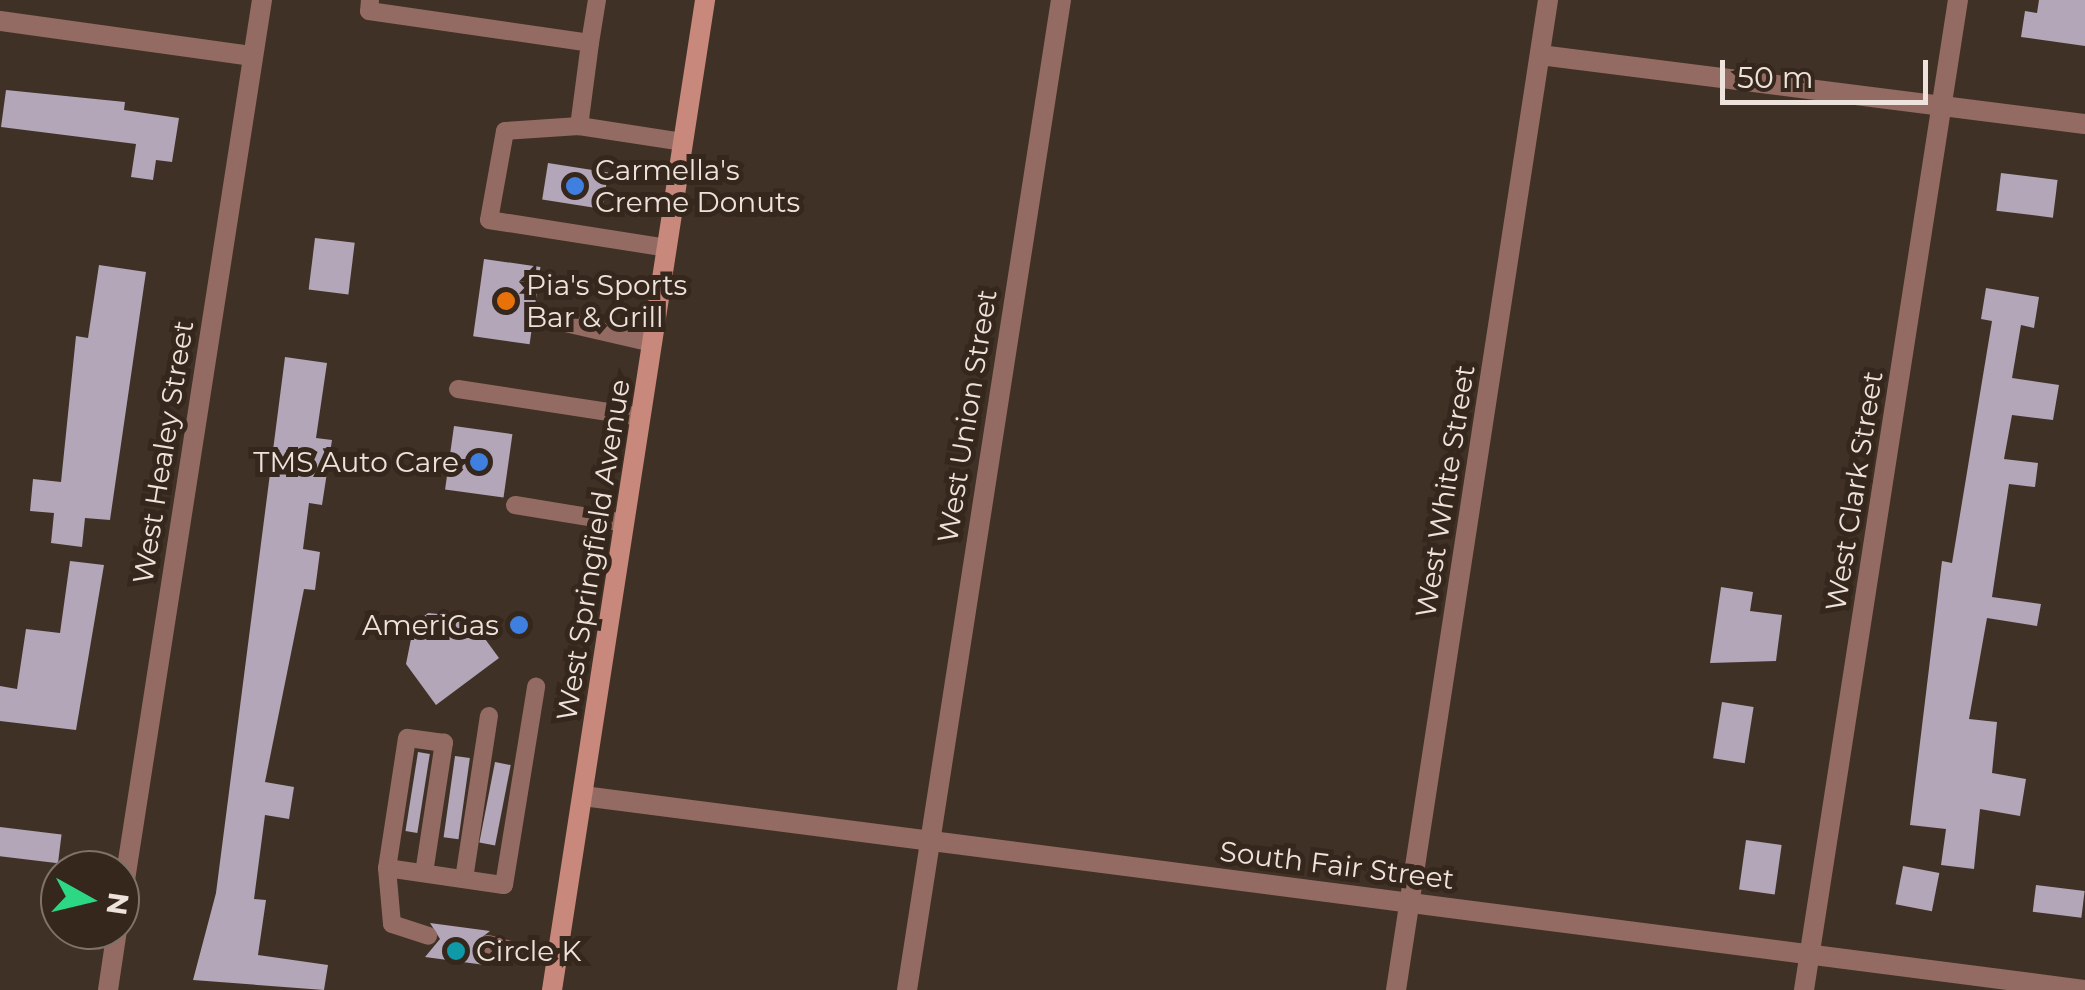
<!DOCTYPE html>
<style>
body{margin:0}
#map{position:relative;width:2085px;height:990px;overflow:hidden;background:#403126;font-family:Montserrat,sans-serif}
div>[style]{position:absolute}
.building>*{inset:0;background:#b2a6b8;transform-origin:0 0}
.service>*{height:18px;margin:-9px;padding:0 9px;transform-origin:9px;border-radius:9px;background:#946b63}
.minor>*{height:20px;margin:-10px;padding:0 10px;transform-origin:10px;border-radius:10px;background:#946b63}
.secondary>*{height:20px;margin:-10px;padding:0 10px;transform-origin:10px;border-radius:10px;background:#c9887c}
.dots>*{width:28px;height:28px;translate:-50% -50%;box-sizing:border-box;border:5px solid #36271d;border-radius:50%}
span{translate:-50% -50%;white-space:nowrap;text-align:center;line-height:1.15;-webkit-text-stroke:10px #36271d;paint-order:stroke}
.poi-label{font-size:28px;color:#ede3dc}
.left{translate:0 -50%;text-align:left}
.right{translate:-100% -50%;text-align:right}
.street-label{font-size:28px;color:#ede3dc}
.north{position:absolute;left:40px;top:850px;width:100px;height:100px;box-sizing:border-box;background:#36271d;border:2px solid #7f7269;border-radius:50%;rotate:98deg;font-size:28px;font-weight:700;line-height:40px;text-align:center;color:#ede3dc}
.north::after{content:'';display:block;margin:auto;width:35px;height:45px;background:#2cd884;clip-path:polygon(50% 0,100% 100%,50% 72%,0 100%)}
.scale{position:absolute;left:1720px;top:60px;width:208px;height:45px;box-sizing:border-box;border:5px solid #ede3dc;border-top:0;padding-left:12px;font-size:30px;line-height:35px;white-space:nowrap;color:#ede3dc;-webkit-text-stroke:8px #36271d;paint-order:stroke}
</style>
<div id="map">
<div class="building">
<i style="clip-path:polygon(2039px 0,2085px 0,2085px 46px,2021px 37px,2025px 11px,2037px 13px)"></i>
<i style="clip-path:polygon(6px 90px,125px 102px,124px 110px,179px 118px,172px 162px,156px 160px,153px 180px,131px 177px,136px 144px,1px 127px)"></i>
<i style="left:548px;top:163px;width:61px;height:37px;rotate:9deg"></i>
<i style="left:2001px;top:173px;width:57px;height:38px;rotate:7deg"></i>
<i style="left:315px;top:238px;width:40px;height:52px;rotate:7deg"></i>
<i style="left:484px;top:259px;width:57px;height:78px;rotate:8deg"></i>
<i style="clip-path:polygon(99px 265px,146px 272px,110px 520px,85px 518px,82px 547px,51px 543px,54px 513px,30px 511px,33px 479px,61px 482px,76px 336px,88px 338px)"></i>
<i style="clip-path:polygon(1986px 288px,2039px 297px,2034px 328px,2021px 325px,2012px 378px,2059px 385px,2053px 420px,2012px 415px,2004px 459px,2038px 463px,2035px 487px,2009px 484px,1992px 597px,2041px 604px,2037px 626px,1987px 618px,1969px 719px,1997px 722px,1992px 773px,2026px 779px,2020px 816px,1980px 809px,1974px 869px,1941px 865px,1946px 829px,1910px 825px,1942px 561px,1952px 563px,1992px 321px,1981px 319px)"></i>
<i style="clip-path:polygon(285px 357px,327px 363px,316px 438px,332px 440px,322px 505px,309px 503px,303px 549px,320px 552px,315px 590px,304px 589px,265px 782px,294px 787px,289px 819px,265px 815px,254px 899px,266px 900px,258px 955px,328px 965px,324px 990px,193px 980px,216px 893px)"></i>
<i style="left:454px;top:426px;width:59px;height:64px;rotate:8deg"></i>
<i style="clip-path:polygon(70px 561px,104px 565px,76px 730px,0 721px,0 686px,17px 689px,26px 629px,60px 633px)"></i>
<i style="clip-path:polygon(1721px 587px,1753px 592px,1750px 611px,1782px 615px,1776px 661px,1710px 663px)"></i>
<i style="clip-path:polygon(428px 613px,469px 617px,499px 658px,436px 705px,406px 664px,414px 624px)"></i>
<i style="left:1722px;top:702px;width:32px;height:57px;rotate:9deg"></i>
<i style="left:418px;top:752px;width:12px;height:80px;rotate:9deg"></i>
<i style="left:455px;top:756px;width:15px;height:82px;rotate:8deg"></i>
<i style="left:495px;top:762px;width:16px;height:82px;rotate:11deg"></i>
<i style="left:0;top:827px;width:62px;height:29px;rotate:7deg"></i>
<i style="left:1746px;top:840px;width:36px;height:50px;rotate:8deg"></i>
<i style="left:1903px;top:866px;width:37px;height:39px;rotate:11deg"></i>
<i style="left:2036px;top:885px;width:49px;height:27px;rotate:7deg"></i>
<i style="clip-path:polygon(430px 923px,490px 931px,476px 942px,485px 965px,425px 957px,440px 939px)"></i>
</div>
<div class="service">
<i style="left:370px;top:0;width:11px;rotate:95deg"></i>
<i style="left:369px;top:11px;width:223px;rotate:8.2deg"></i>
<i style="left:590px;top:43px;width:44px;rotate:-80.8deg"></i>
<i style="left:590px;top:43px;width:84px;rotate:97.5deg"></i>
<i style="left:579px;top:126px;width:106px;rotate:8.7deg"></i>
<i style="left:579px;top:126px;width:74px;rotate:176.1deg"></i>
<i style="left:505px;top:131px;width:90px;rotate:100.2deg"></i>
<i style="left:489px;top:220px;width:180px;rotate:8.9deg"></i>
<i style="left:548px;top:319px;width:107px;rotate:13deg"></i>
<i style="left:458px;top:389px;width:185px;rotate:8.7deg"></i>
<i style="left:515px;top:505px;width:111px;rotate:9.3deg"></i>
<i style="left:387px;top:868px;width:56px;rotate:84.9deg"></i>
<i style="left:392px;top:924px;width:38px;rotate:18deg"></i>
<i style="left:424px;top:873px;width:132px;rotate:-81.3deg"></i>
<i style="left:444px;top:743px;width:37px;rotate:-172deg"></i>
<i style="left:407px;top:738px;width:132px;rotate:98.7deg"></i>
<i style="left:387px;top:868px;width:118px;rotate:8.3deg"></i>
<i style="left:504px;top:885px;width:201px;rotate:-80.8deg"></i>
<i style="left:464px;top:879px;width:165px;rotate:-81.3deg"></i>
<i style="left:488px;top:944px;width:27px;rotate:15deg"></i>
</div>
<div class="minor">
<i style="left:0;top:21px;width:255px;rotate:7.9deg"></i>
<i style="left:1540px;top:55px;width:549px;rotate:7.22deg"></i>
<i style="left:583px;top:796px;width:1514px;rotate:7.36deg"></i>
<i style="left:120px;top:912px;width:923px;rotate:-81.15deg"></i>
<i style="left:108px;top:990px;width:61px;rotate:-81.5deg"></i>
<i style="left:907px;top:990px;width:1002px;rotate:-81.16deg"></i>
<i style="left:1396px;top:990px;width:1002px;rotate:-81.27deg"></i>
<i style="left:1804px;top:990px;width:1002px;rotate:-81.16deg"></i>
</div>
<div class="secondary">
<i style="left:552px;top:990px;width:1002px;rotate:-81.21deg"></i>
</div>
<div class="dots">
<i style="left:575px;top:186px;background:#3f7fe0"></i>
<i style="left:506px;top:301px;background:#e8710a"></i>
<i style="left:479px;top:462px;background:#3f7fe0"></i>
<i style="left:519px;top:625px;background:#3f7fe0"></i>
<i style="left:456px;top:951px;background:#0f9aa8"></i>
</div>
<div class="poi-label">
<span class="left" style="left:595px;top:186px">Carmella's<br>Creme Donuts</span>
<span class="left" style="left:526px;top:301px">Pia's Sports<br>Bar &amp; Grill</span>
<span class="right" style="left:459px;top:462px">TMS Auto Care</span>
<span class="right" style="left:499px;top:625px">AmeriGas</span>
<span class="left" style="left:476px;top:951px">Circle K</span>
</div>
<div class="street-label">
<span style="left:967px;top:416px;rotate:-81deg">West Union Street</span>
<span style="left:163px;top:452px;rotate:-81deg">West Healey Street</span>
<span style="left:1445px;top:491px;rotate:-81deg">West White Street</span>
<span style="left:1854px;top:491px;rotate:-81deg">West Clark Street</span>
<span style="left:593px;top:550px;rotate:-81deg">West Springfield Avenue</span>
<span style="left:1337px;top:865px;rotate:7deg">South Fair Street</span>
</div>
<div class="north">N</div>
<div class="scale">50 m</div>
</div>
